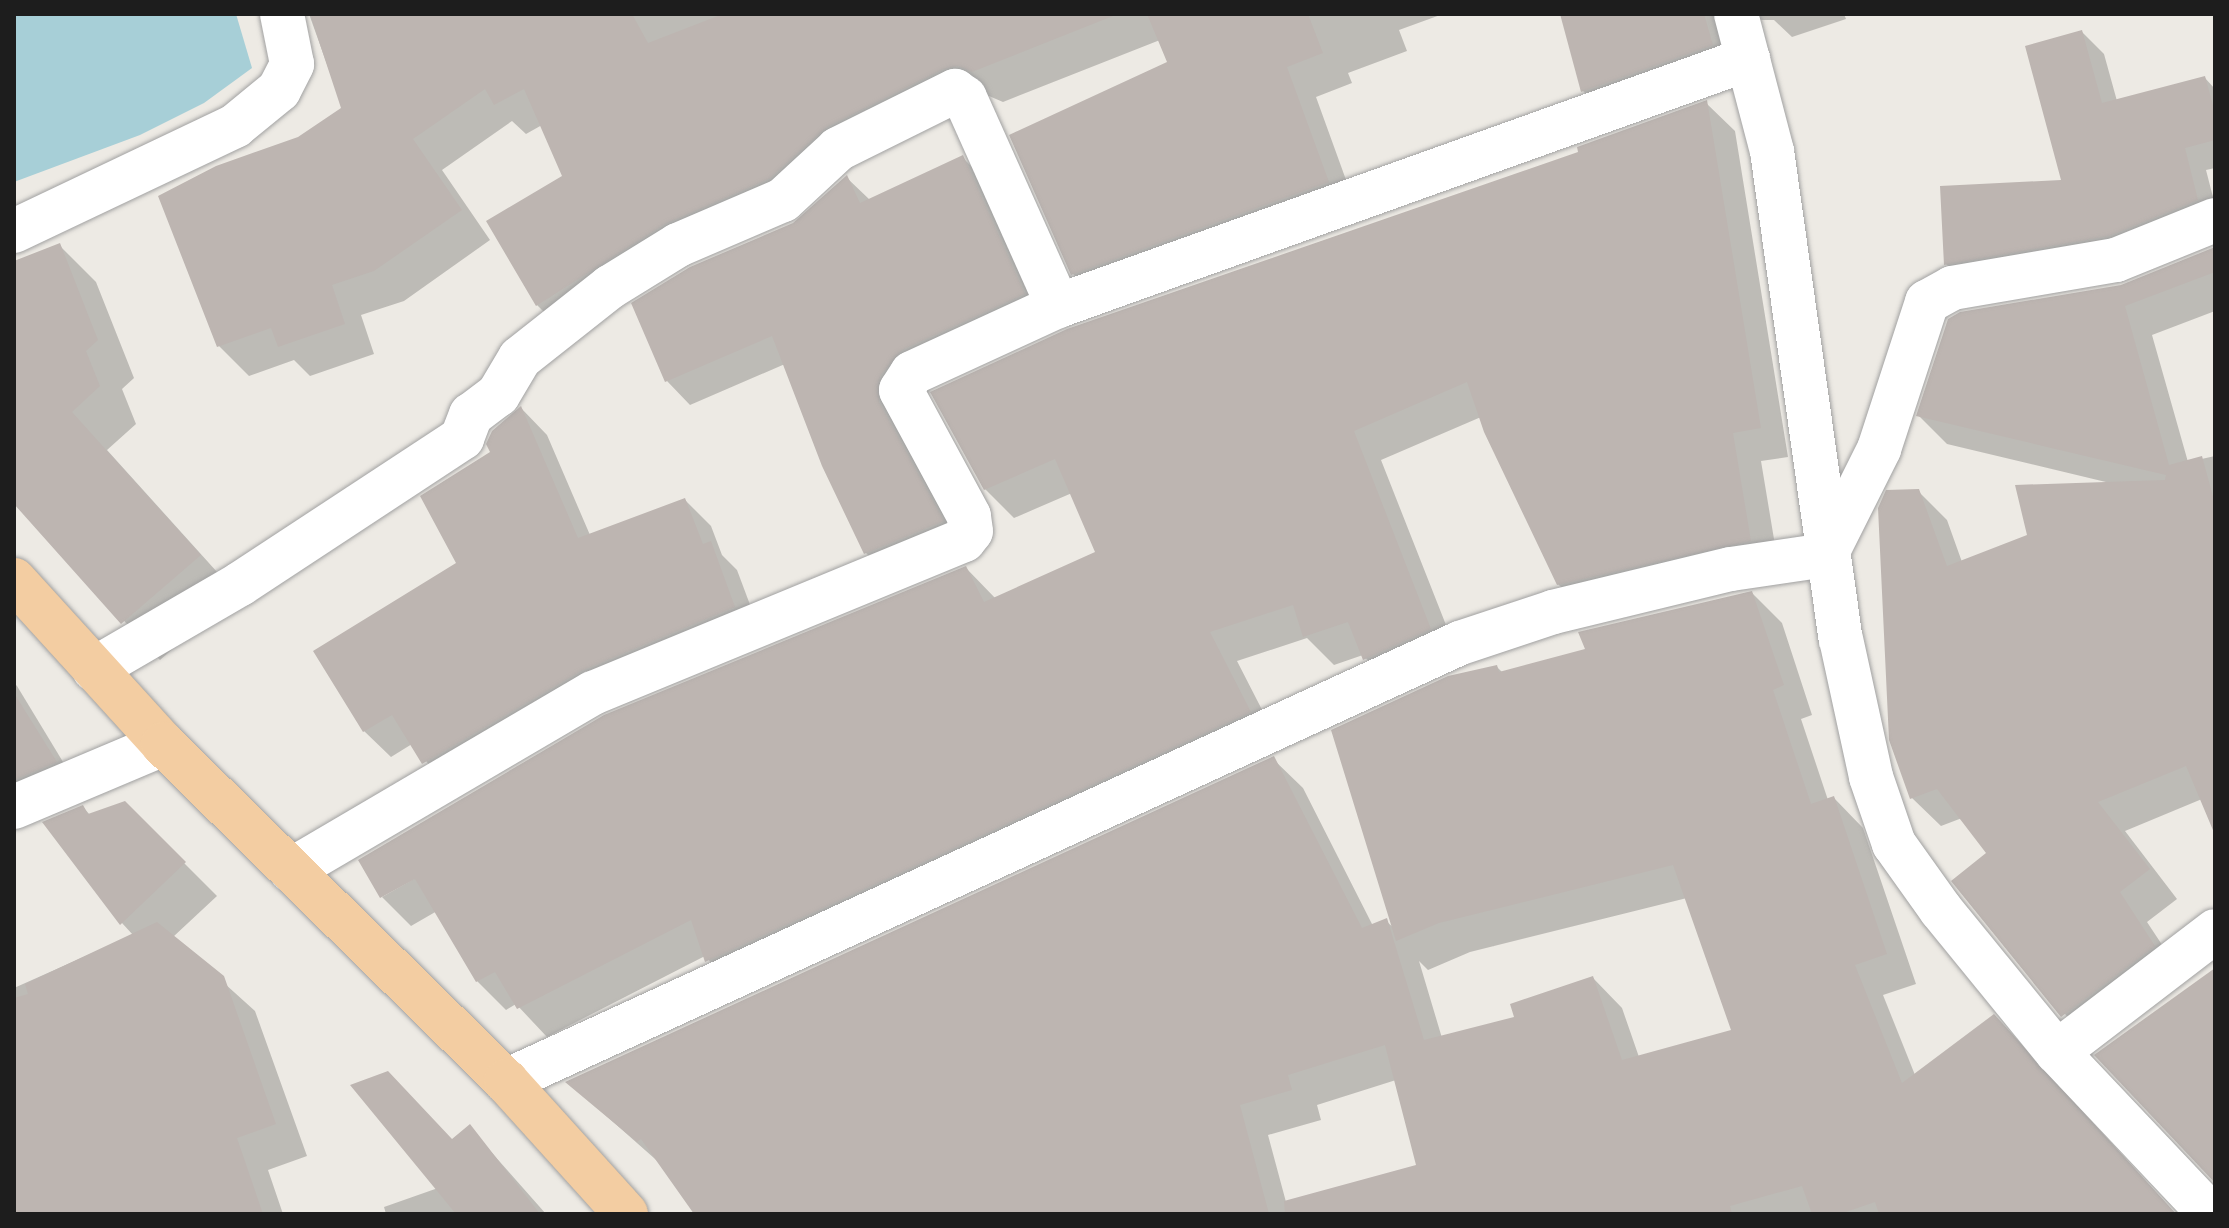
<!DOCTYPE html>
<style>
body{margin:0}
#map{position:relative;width:2229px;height:1228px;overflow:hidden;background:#edeae4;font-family:Montserrat,sans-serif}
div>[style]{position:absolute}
.water>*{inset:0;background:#a7cfd7}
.shadow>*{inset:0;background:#0003}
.building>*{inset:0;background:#bdb5b1}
.roads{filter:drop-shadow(0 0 2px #a1a1a1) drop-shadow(0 0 2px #a1a1a1)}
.minor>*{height:44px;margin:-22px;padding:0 22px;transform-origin:22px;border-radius:22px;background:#fff}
.major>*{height:44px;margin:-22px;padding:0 22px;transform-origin:22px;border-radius:22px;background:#f3cda2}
span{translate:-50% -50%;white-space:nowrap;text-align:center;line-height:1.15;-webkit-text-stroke:6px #fff;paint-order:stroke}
.frame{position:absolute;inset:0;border:16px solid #1d1d1d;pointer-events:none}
</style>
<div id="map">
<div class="water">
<i style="clip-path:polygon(14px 14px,236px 14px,252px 68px,204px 103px,140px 135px,14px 182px)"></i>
</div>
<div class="shadow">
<i style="clip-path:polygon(309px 14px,1443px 14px,1399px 30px,1407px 51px,1348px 73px,1352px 83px,1316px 97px,1358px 213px,1103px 304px,1073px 274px,1170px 63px,1160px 40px,1003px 102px,989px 96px,975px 98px,696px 253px,567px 335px,537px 305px,564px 177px,542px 125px,526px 134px,512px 121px,442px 170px,490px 240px,404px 301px,361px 315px,374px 354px,310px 376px,294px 360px,249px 376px,219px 346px,299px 139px,343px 109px)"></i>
<i style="clip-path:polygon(1562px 14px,1844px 14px,1846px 19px,1792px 37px,1774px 20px,1760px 20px,1613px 121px,1583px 91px)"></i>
<i style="clip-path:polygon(2082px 32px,2104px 54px,2117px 101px,2205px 78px,2215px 89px,2215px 168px,2206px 170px,2215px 205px,1968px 286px,1946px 264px,2064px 181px)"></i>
<i style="clip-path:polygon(1706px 103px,1735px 131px,1788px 457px,1761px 461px,1779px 569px,1587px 613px,1558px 584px,1481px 417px,1381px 460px,1459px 658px,1393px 688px,1363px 655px,1334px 665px,1307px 638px,1237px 661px,1278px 741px,736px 990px,705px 956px,547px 1037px,516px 1004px,506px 1010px,477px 981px,437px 911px,411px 926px,382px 897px,966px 568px,996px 599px,1098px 553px,1072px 493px,1014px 518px,985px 489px,1580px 153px)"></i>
<i style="clip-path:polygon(963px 158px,987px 182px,1047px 318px,925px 374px,899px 413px,966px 545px,890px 577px,866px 553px,785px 364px,690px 405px,667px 381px,794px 224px,847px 178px,870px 200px)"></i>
<i style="clip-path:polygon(59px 245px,96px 282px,134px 378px,122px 389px,136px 424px,107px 450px,236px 593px,160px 660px,14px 501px,14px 263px)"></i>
<i style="clip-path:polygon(2215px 249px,2215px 311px,2152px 335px,2188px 462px,2215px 456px,2215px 830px,2202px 799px,2125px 831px,2177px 899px,2147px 922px,2182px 975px,2091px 1045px,1954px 881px,1989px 854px,1962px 818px,1941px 826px,1912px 798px,1918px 491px,1947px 520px,1962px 562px,2030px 536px,2110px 483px,1947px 444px,1918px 415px,2121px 287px)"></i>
<i style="clip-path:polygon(521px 408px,547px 435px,590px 535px,685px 500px,711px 526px,722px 555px,737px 570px,761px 634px,607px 697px,450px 790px,412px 744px,391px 757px,364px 731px,459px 564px,493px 453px)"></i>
<i style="clip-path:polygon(evenodd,1752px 593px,1782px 623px,1812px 715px,1801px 719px,1828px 800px,1834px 798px,1863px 828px,1916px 984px,1883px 995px,1915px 1075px,2023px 1047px,2176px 1214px,697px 1214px,663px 1166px,568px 1082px,1273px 759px,1303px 788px,1373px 926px,1386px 921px,1395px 929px,1497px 667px,1503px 673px,1588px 650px,1752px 593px,1687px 898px,1734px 1031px,1639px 1057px,1622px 1008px,1593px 978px,1517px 1018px,1442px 1038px,1419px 961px,1428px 970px,1470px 952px,1687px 898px,1752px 593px,1396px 1080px,1419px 1166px,1286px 1202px,1268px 1135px,1321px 1120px,1317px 1105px,1396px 1080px)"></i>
<i style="clip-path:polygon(14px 683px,17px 686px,77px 785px,14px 802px)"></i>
<i style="clip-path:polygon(124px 803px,217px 896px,173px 937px,255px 1011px,307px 1156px,268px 1170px,283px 1214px,14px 1214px,14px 988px,133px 935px,122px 923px,83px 807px,90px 815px)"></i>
<i style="clip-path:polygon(2215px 970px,2215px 1180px,2097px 1055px)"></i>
<i style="clip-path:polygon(469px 1127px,546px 1214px,386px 1214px,384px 1207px,438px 1188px,453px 1140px)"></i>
</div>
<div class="building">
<i style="clip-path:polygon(310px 14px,632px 14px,648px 43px,723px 14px,1113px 16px,972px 72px,958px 66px,944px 69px,827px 127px,769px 179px,665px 224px,536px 306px,486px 221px,562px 176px,524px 89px,494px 105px,485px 89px,413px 139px,462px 210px,374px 271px,332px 285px,345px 324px,278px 347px,271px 328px,217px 347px,158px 196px,216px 166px,298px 137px,341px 108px)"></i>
<i style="clip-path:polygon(1147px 14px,1308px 14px,1323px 53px,1287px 67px,1329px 182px,1071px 275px,1009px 135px,1167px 62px)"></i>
<i style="clip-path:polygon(1560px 14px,1704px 14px,1713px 45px,1581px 92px)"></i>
<i style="clip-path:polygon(2082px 30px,2102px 103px,2205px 76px,2215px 113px,2215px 140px,2185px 148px,2198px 200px,2109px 236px,1944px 265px,1940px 186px,2061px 180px,2025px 46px)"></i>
<i style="clip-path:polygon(1707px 100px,1761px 428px,1733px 433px,1751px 541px,1557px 585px,1484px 432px,1467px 382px,1354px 431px,1431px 629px,1363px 660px,1348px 622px,1303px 637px,1293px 605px,1210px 632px,1251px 712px,705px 962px,691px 920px,517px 1009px,495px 972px,476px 982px,415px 879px,380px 898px,358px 860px,604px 715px,966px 566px,984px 602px,1095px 552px,1055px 459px,984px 490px,930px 392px,1067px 329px,1578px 152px,1577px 147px)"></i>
<i style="clip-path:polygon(963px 155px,1025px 294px,902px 350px,880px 376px,879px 402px,944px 521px,864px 554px,822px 466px,772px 336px,665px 382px,631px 303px,690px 267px,793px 223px,847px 175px,860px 203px)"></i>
<i style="clip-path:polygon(60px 243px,98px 340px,86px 351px,100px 386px,72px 412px,201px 555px,121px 624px,14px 504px,14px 261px)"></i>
<i style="clip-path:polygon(2215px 247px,2215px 272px,2125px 306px,2169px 465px,2202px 456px,2215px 504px,2215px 835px,2186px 766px,2098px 802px,2150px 869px,2120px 892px,2155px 946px,2061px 1017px,1951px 881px,1986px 853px,1937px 789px,1910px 799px,1889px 740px,1878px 508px,1886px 490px,1919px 489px,1947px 566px,2027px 535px,2015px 485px,2165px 480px,2166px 475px,1916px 416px,1948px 319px,1960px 312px,2121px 285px)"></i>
<i style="clip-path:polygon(521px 406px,578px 538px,685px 498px,703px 544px,711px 541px,735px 607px,581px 671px,422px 764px,392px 715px,363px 732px,313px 651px,456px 563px,420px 496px,490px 452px,486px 444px,492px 431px)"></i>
<i style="clip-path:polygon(1752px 591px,1784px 685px,1773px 690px,1811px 804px,1834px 796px,1887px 954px,1855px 965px,1902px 1083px,1994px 1014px,2176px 1214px,1879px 1214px,1875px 1202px,1840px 1214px,1812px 1214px,1802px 1186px,1730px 1206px,1732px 1214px,1285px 1214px,1284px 1201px,1416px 1165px,1385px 1045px,1288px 1075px,1292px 1090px,1240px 1105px,1269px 1214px,694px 1214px,641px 1139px,637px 1142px,565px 1082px,1274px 756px,1362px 928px,1387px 918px,1424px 1040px,1514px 1017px,1510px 1004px,1593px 976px,1622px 1060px,1731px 1030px,1673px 865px,1439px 923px,1396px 941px,1331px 730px,1448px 676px,1497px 665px,1499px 672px,1585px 649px,1578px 632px)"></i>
<i style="clip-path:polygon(14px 693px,57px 762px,14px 780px)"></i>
<i style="clip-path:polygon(125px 801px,186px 862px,120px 925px,42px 822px,83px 805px,88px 814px)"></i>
<i style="clip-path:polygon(157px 922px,224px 976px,276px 1124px,237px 1138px,263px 1214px,14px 1214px,14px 998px,28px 994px,25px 984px)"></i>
<i style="clip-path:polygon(2215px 968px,2215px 1183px,2094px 1055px)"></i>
<i style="clip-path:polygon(388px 1071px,452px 1139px,470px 1124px,540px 1214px,456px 1214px,350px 1085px)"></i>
</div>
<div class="roads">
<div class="minor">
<i style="left:1736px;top:14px;width:142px;rotate:75.3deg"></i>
<i style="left:1772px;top:151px;width:493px;rotate:82deg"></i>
<i style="left:1841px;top:639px;width:141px;rotate:77.7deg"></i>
<i style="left:1871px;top:777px;width:71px;rotate:71.1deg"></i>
<i style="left:1894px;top:844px;width:81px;rotate:54.5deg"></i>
<i style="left:1941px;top:910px;width:183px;rotate:50.8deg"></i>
<i style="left:2057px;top:1052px;width:223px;rotate:46.6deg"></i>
<i style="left:14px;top:231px;width:245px;rotate:-25.4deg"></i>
<i style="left:235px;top:126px;width:57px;rotate:-39.3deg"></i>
<i style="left:279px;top:90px;width:29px;rotate:-63deg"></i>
<i style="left:292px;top:64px;width:51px;rotate:-101.3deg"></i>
<i style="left:94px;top:669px;width:169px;rotate:-30.2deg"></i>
<i style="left:240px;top:584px;width:266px;rotate:-33.3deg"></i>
<i style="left:462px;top:438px;width:25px;rotate:-69deg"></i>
<i style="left:471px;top:415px;width:34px;rotate:-37deg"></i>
<i style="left:498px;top:395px;width:43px;rotate:-59.3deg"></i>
<i style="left:520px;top:358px;width:115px;rotate:-38.3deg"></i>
<i style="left:610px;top:287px;width:80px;rotate:-31.7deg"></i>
<i style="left:678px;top:245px;width:114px;rotate:-23.2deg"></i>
<i style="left:783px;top:200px;width:75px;rotate:-42.8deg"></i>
<i style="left:838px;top:149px;width:131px;rotate:-26.4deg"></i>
<i style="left:955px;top:91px;width:12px;rotate:35deg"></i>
<i style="left:965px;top:98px;width:228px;rotate:65.9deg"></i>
<i style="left:14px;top:807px;width:162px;rotate:-22.9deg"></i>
<i style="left:291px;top:870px;width:350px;rotate:-30.4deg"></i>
<i style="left:593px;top:693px;width:401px;rotate:-22.4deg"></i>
<i style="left:964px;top:540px;width:11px;rotate:-52deg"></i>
<i style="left:971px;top:531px;width:15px;rotate:-98deg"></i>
<i style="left:969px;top:516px;width:143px;rotate:-118.4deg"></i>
<i style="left:901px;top:390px;width:20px;rotate:-57deg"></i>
<i style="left:912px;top:373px;width:161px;rotate:-24.7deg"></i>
<i style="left:1058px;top:306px;width:733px;rotate:-19.7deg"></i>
<i style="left:2057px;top:1052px;width:199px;rotate:-37.4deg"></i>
<i style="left:506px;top:1081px;width:1050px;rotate:-24.66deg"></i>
<i style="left:1460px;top:643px;width:98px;rotate:-18.4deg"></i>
<i style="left:1553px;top:612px;width:183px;rotate:-13.6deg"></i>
<i style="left:1731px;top:569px;width:96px;rotate:-8.4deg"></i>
<i style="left:1826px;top:555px;width:119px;rotate:-63.4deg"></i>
<i style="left:1879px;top:449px;width:155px;rotate:-71.9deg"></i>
<i style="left:1927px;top:302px;width:29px;rotate:-29deg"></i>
<i style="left:1952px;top:288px;width:166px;rotate:-9.7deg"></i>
<i style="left:2116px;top:260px;width:107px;rotate:-22deg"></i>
</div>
<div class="major">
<i style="left:14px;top:580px;width:222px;rotate:47.7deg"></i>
<i style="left:163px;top:744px;width:481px;rotate:44.5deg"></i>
<i style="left:506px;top:1081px;width:179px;rotate:47.9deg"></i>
</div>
</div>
<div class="frame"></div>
</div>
